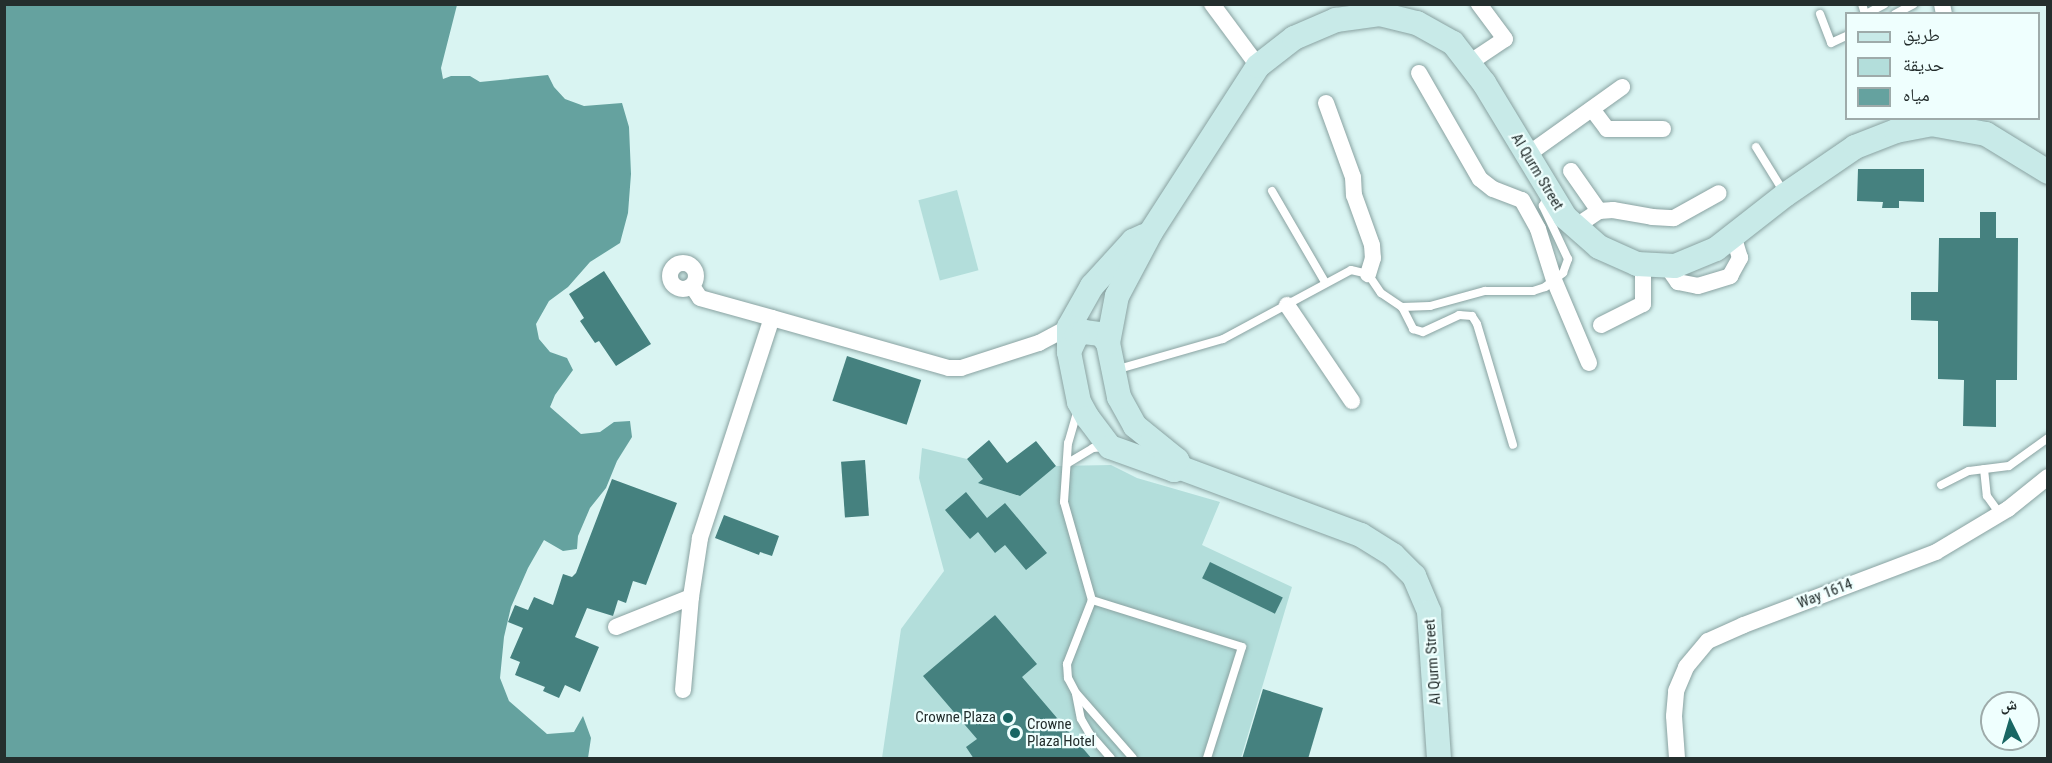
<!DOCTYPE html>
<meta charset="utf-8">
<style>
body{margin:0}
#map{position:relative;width:2052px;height:763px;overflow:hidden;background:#d9f4f2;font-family:"Roboto Condensed","Noto Naskh Arabic",sans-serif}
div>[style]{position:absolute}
.green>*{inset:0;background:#b3dedb;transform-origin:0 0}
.water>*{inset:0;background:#65a29f}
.building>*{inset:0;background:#45817f;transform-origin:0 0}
.roads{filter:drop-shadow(0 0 2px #89a2a1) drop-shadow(0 0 2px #89a2a1)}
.lane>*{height:8px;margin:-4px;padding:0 4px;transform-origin:4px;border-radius:4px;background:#fff}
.street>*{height:16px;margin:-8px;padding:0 8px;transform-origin:8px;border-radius:8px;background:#fff}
.street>.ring{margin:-8px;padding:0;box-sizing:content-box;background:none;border:16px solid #fff;border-radius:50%}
.secondary>*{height:24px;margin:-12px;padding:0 12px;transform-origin:12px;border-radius:12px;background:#c8eae8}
.dots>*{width:16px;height:16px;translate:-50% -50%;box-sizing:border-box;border:3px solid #effffe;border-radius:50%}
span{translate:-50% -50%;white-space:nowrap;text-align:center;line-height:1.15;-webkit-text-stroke:4.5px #effffe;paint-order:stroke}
.street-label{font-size:15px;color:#242e2d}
.poi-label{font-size:15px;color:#242e2d}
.right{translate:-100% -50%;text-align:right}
.left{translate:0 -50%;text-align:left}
.frame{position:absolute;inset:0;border:6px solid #242e2d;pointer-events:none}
.legend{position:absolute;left:1845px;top:12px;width:195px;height:108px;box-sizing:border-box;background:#effffe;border:2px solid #9eabaa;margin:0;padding:8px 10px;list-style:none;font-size:18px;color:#242e2d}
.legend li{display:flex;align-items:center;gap:12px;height:30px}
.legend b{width:30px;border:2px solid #9eabaa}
.north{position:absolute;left:1980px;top:691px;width:60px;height:60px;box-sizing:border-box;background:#effffe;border:2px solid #9eabaa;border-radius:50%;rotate:355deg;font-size:16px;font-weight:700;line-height:24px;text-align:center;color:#242e2d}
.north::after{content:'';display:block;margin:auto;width:21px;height:27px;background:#186663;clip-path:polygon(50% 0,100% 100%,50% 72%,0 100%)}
</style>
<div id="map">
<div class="green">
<i style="left:957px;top:190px;width:83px;height:40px;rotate:75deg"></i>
<i style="clip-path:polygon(922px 448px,967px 459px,989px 486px,1019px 496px,1056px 466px,1111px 465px,1137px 478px,1220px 502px,1202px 545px,1292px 587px,1241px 758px,882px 758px,901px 629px,944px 571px,919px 478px)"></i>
</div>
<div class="water">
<i style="clip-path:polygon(4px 5px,457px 5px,441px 68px,443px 79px,451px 76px,470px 76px,480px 82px,548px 75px,554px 87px,565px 99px,584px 106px,622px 103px,629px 127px,631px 174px,628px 213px,620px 243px,590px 262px,568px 287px,549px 301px,536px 324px,539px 339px,550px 352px,567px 358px,573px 370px,555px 395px,550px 407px,581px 434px,600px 432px,614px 422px,630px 421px,632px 437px,617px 461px,606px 488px,590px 508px,578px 536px,577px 549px,563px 551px,544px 540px,528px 568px,511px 607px,504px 637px,500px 678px,509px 701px,547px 734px,574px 732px,583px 716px,591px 738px,588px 758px,5px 758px)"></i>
</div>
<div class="building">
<i style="clip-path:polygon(1858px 169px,1924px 169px,1924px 202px,1899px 201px,1899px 208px,1882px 208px,1883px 202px,1857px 201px)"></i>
<i style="clip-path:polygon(1980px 212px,1996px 212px,1996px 238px,2018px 238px,2017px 380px,1996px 380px,1996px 427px,1963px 426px,1964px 380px,1938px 379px,1938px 321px,1911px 320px,1911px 292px,1938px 292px,1939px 238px,1980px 238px)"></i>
<i style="clip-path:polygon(604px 271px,651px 344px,616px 366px,599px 341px,595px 343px,580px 321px,584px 318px,569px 294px)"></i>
<i style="left:847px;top:356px;width:78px;height:47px;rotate:18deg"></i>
<i style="clip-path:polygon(989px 440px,1007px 463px,1036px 441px,1056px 466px,1020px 496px,978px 483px,983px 479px,967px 459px)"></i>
<i style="left:865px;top:460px;width:56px;height:24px;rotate:86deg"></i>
<i style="clip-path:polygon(612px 479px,677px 503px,646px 585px,633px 581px,626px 603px,618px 600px,613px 616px,587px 608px,575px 637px,599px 647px,580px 692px,565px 685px,559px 698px,543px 691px,545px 687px,515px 675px,520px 662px,510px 658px,523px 628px,508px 622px,515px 605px,528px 610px,534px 597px,553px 605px,563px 574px,572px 577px,576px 573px)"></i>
<i style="clip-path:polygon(966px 492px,987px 518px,1005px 503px,1047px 553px,1026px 570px,1005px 545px,995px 553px,978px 532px,970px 539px,945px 510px)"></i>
<i style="clip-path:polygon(724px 515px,779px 536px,772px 556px,760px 552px,759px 555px,715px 538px)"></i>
<i style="left:1210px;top:562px;width:81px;height:18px;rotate:26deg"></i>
<i style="clip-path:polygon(995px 615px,1037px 664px,1022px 677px,1092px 759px,974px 759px,966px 747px,977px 739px,923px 676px)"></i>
<i style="clip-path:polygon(1263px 689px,1323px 708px,1308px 759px,1242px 759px)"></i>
</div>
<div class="roads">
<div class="lane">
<i style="left:1862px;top:4px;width:10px;rotate:73deg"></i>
<i style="left:1820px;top:14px;width:31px;rotate:69deg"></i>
<i style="left:1831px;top:43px;width:17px;rotate:-25deg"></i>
<i style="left:1866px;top:14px;width:21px;rotate:-28deg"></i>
<i style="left:1895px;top:14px;width:21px;rotate:-28deg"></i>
<i style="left:1756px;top:147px;width:55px;rotate:58.3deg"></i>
<i style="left:1272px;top:191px;width:105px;rotate:59.8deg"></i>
<i style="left:1402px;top:307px;width:25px;rotate:63deg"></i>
<i style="left:1413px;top:329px;width:10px;rotate:17deg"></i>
<i style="left:1423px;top:332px;width:40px;rotate:-25deg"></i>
<i style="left:1459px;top:315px;width:13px;rotate:4deg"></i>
<i style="left:1472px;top:316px;width:9px;rotate:58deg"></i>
<i style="left:1477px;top:324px;width:126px;rotate:73.4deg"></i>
<i style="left:1115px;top:370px;width:112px;rotate:-16deg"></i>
<i style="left:1223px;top:339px;width:145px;rotate:-28.3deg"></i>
<i style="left:1351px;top:270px;width:17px;rotate:13deg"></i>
<i style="left:1368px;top:274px;width:23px;rotate:56deg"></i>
<i style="left:1381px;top:293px;width:25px;rotate:34deg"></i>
<i style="left:1402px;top:307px;width:28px;rotate:-2deg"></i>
<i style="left:1430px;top:306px;width:57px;rotate:-15.3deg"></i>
<i style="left:1485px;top:291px;width:48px"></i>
<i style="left:1533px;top:291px;width:13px;rotate:-18deg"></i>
<i style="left:1545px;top:287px;width:23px;rotate:-38deg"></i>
<i style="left:1563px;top:273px;width:15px;rotate:-70deg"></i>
<i style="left:1568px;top:259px;width:59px;rotate:-115.3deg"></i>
<i style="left:1543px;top:206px;width:10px;rotate:-66deg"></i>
<i style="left:1078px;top:409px;width:35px;rotate:106deg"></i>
<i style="left:1068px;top:443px;width:59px;rotate:93.9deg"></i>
<i style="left:1064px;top:502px;width:102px;rotate:74.1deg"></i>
<i style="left:1092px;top:600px;width:69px;rotate:111.3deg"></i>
<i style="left:1067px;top:664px;width:14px;rotate:86deg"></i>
<i style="left:1068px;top:678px;width:17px;rotate:62deg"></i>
<i style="left:1076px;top:693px;width:86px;rotate:48.8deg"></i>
<i style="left:1068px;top:463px;width:29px;rotate:-31deg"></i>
<i style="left:1093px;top:448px;width:12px;rotate:-5deg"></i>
<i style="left:1984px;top:469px;width:27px;rotate:84deg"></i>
<i style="left:1987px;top:496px;width:22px;rotate:54deg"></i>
<i style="left:1941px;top:485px;width:31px;rotate:-27deg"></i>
<i style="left:1969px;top:471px;width:40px;rotate:-7.1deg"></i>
<i style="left:2009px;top:466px;width:48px;rotate:-35.7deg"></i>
<i style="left:1092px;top:600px;width:157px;rotate:17.4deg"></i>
<i style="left:1242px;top:647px;width:116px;rotate:107.5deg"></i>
<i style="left:1076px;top:694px;width:25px;rotate:79deg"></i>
<i style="left:1081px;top:719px;width:16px;rotate:60deg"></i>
<i style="left:1089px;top:733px;width:33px;rotate:49deg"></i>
</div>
<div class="street">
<i style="left:1212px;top:4px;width:77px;rotate:53.4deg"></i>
<i style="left:1942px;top:4px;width:10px;rotate:79deg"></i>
<i style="left:1469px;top:63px;width:43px;rotate:-33.7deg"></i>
<i style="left:1505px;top:39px;width:44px;rotate:-126.6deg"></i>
<i style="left:1419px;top:73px;width:122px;rotate:60.1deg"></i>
<i style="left:1480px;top:179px;width:16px;rotate:38deg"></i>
<i style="left:1493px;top:189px;width:31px;rotate:21deg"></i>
<i style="left:1522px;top:200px;width:33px;rotate:61deg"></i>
<i style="left:1538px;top:229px;width:53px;rotate:72.6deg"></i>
<i style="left:1554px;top:280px;width:90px;rotate:67.1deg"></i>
<i style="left:1326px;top:103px;width:79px;rotate:70deg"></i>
<i style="left:1353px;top:177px;width:18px;rotate:87deg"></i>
<i style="left:1354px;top:195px;width:53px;rotate:70.2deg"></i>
<i style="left:1372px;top:245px;width:13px;rotate:86deg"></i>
<i style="left:1373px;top:258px;width:17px;rotate:107deg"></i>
<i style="left:1592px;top:109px;width:25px;rotate:53deg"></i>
<i style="left:1607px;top:129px;width:56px"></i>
<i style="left:1527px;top:155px;width:117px;rotate:-35.6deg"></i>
<i style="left:1571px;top:171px;width:49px;rotate:55deg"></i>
<i style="left:1575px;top:227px;width:29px;rotate:-34deg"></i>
<i style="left:1599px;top:211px;width:14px;rotate:-4deg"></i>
<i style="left:1613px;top:210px;width:40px;rotate:10deg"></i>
<i style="left:1652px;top:217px;width:22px;rotate:3deg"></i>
<i style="left:1674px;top:218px;width:51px;rotate:-29.1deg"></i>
<i class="ring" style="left:670px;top:263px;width:10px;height:10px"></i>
<i style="left:1666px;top:265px;width:21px;rotate:55deg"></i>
<i style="left:1678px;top:282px;width:20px;rotate:11deg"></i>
<i style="left:1698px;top:286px;width:34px;rotate:-17deg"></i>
<i style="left:1730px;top:276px;width:21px;rotate:-61deg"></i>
<i style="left:1740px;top:258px;width:24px;rotate:-107deg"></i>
<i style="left:692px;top:286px;width:14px;rotate:56deg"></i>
<i style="left:700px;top:298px;width:75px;rotate:15.5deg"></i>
<i style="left:1287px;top:305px;width:116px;rotate:55.9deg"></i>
<i style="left:1601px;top:325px;width:47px;rotate:-26.6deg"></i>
<i style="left:1643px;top:304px;width:40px;rotate:-90deg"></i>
<i style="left:616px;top:627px;width:81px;rotate:-21.8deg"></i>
<i style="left:691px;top:597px;width:60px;rotate:-81.3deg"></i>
<i style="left:700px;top:538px;width:231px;rotate:-71.9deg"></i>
<i style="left:772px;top:318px;width:184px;rotate:15.8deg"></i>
<i style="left:949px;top:368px;width:12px"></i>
<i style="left:961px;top:368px;width:82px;rotate:-17.8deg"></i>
<i style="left:1039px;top:343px;width:34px;rotate:-28deg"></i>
<i style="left:683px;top:690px;width:93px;rotate:-85.1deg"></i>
<i style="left:1677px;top:758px;width:42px;rotate:-94.1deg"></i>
<i style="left:1674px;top:716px;width:25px;rotate:-85deg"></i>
<i style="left:1676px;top:691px;width:26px;rotate:-67deg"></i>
<i style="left:1686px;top:667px;width:34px;rotate:-50deg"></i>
<i style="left:1708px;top:641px;width:39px;rotate:-24deg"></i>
<i style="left:1744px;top:625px;width:205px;rotate:-20.8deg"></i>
<i style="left:1936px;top:552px;width:84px;rotate:-30.8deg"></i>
<i style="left:2008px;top:509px;width:51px;rotate:-38.7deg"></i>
</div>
<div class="secondary">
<i style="left:1144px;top:236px;width:12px;rotate:156deg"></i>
<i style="left:1133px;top:241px;width:61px;rotate:132.3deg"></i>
<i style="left:1092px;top:286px;width:47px;rotate:119.3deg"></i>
<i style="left:1069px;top:327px;width:25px;rotate:90deg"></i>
<i style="left:1069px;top:352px;width:51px;rotate:78.7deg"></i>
<i style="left:1079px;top:402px;width:18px;rotate:61deg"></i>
<i style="left:1088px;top:418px;width:36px;rotate:53deg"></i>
<i style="left:1110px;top:447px;width:68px;rotate:19.8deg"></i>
<i style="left:1174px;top:470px;width:7px;rotate:-16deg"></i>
<i style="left:1181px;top:468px;width:192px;rotate:20.4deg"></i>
<i style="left:1361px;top:535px;width:38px;rotate:32deg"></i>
<i style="left:1393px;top:555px;width:30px;rotate:45deg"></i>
<i style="left:1414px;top:576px;width:39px;rotate:67deg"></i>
<i style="left:1429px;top:612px;width:146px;rotate:86.1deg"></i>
<i style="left:1069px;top:352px;width:19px;rotate:-65deg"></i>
<i style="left:1077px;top:335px;width:8px;rotate:-23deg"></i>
<i style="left:1084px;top:332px;width:17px;rotate:7deg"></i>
<i style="left:1101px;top:334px;width:11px;rotate:52deg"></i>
<i style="left:1181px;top:468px;width:9px;rotate:-117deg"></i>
<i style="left:1177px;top:460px;width:54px;rotate:-141deg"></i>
<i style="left:1135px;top:426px;width:33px;rotate:-119deg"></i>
<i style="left:1119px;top:397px;width:55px;rotate:-101.5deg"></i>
<i style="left:1108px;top:343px;width:48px;rotate:-79.2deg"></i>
<i style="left:1117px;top:296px;width:72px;rotate:-62deg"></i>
<i style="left:1151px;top:232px;width:197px;rotate:-57.2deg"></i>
<i style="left:1258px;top:66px;width:46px;rotate:-37.9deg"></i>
<i style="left:1294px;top:38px;width:46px;rotate:-23.2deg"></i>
<i style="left:1336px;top:20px;width:44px;rotate:-7.8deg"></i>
<i style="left:1380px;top:14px;width:38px;rotate:14deg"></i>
<i style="left:1417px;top:23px;width:41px;rotate:29.1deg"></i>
<i style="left:1453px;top:43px;width:51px;rotate:52.2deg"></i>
<i style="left:1484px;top:83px;width:157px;rotate:58.8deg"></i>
<i style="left:1565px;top:217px;width:45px;rotate:41.4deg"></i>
<i style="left:1599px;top:247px;width:42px;rotate:24.1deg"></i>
<i style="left:1637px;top:264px;width:38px;rotate:3deg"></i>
<i style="left:1675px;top:266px;width:44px;rotate:-22.5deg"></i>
<i style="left:1716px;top:249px;width:88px;rotate:-38deg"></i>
<i style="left:1785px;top:195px;width:85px;rotate:-34.4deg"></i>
<i style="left:1855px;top:147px;width:44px;rotate:-21.3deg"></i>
<i style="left:1896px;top:131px;width:36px;rotate:-11deg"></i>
<i style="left:1931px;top:124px;width:56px;rotate:10.3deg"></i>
<i style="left:1986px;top:134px;width:73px;rotate:31.5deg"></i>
</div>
</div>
<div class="dots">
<i style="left:1008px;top:718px;background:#186663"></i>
<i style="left:1015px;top:733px;background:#186663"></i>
</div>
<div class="street-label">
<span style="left:1537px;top:172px;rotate:59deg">Al Qurm Street</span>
<span style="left:1825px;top:594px;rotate:-21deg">Way 1614</span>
<span style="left:1433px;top:662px;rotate:-94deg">Al Qurm Street</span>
</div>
<div class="poi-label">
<span class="right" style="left:996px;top:718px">Crowne Plaza</span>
<span class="left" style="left:1027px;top:733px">Crowne<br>Plaza Hotel</span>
</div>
<div class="frame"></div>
<ul class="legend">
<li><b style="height:8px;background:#c8eae8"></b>طريق</li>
<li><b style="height:16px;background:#b3dedb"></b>حديقة</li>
<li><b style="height:16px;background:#65a29f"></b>مياه</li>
</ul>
<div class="north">ش</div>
</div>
